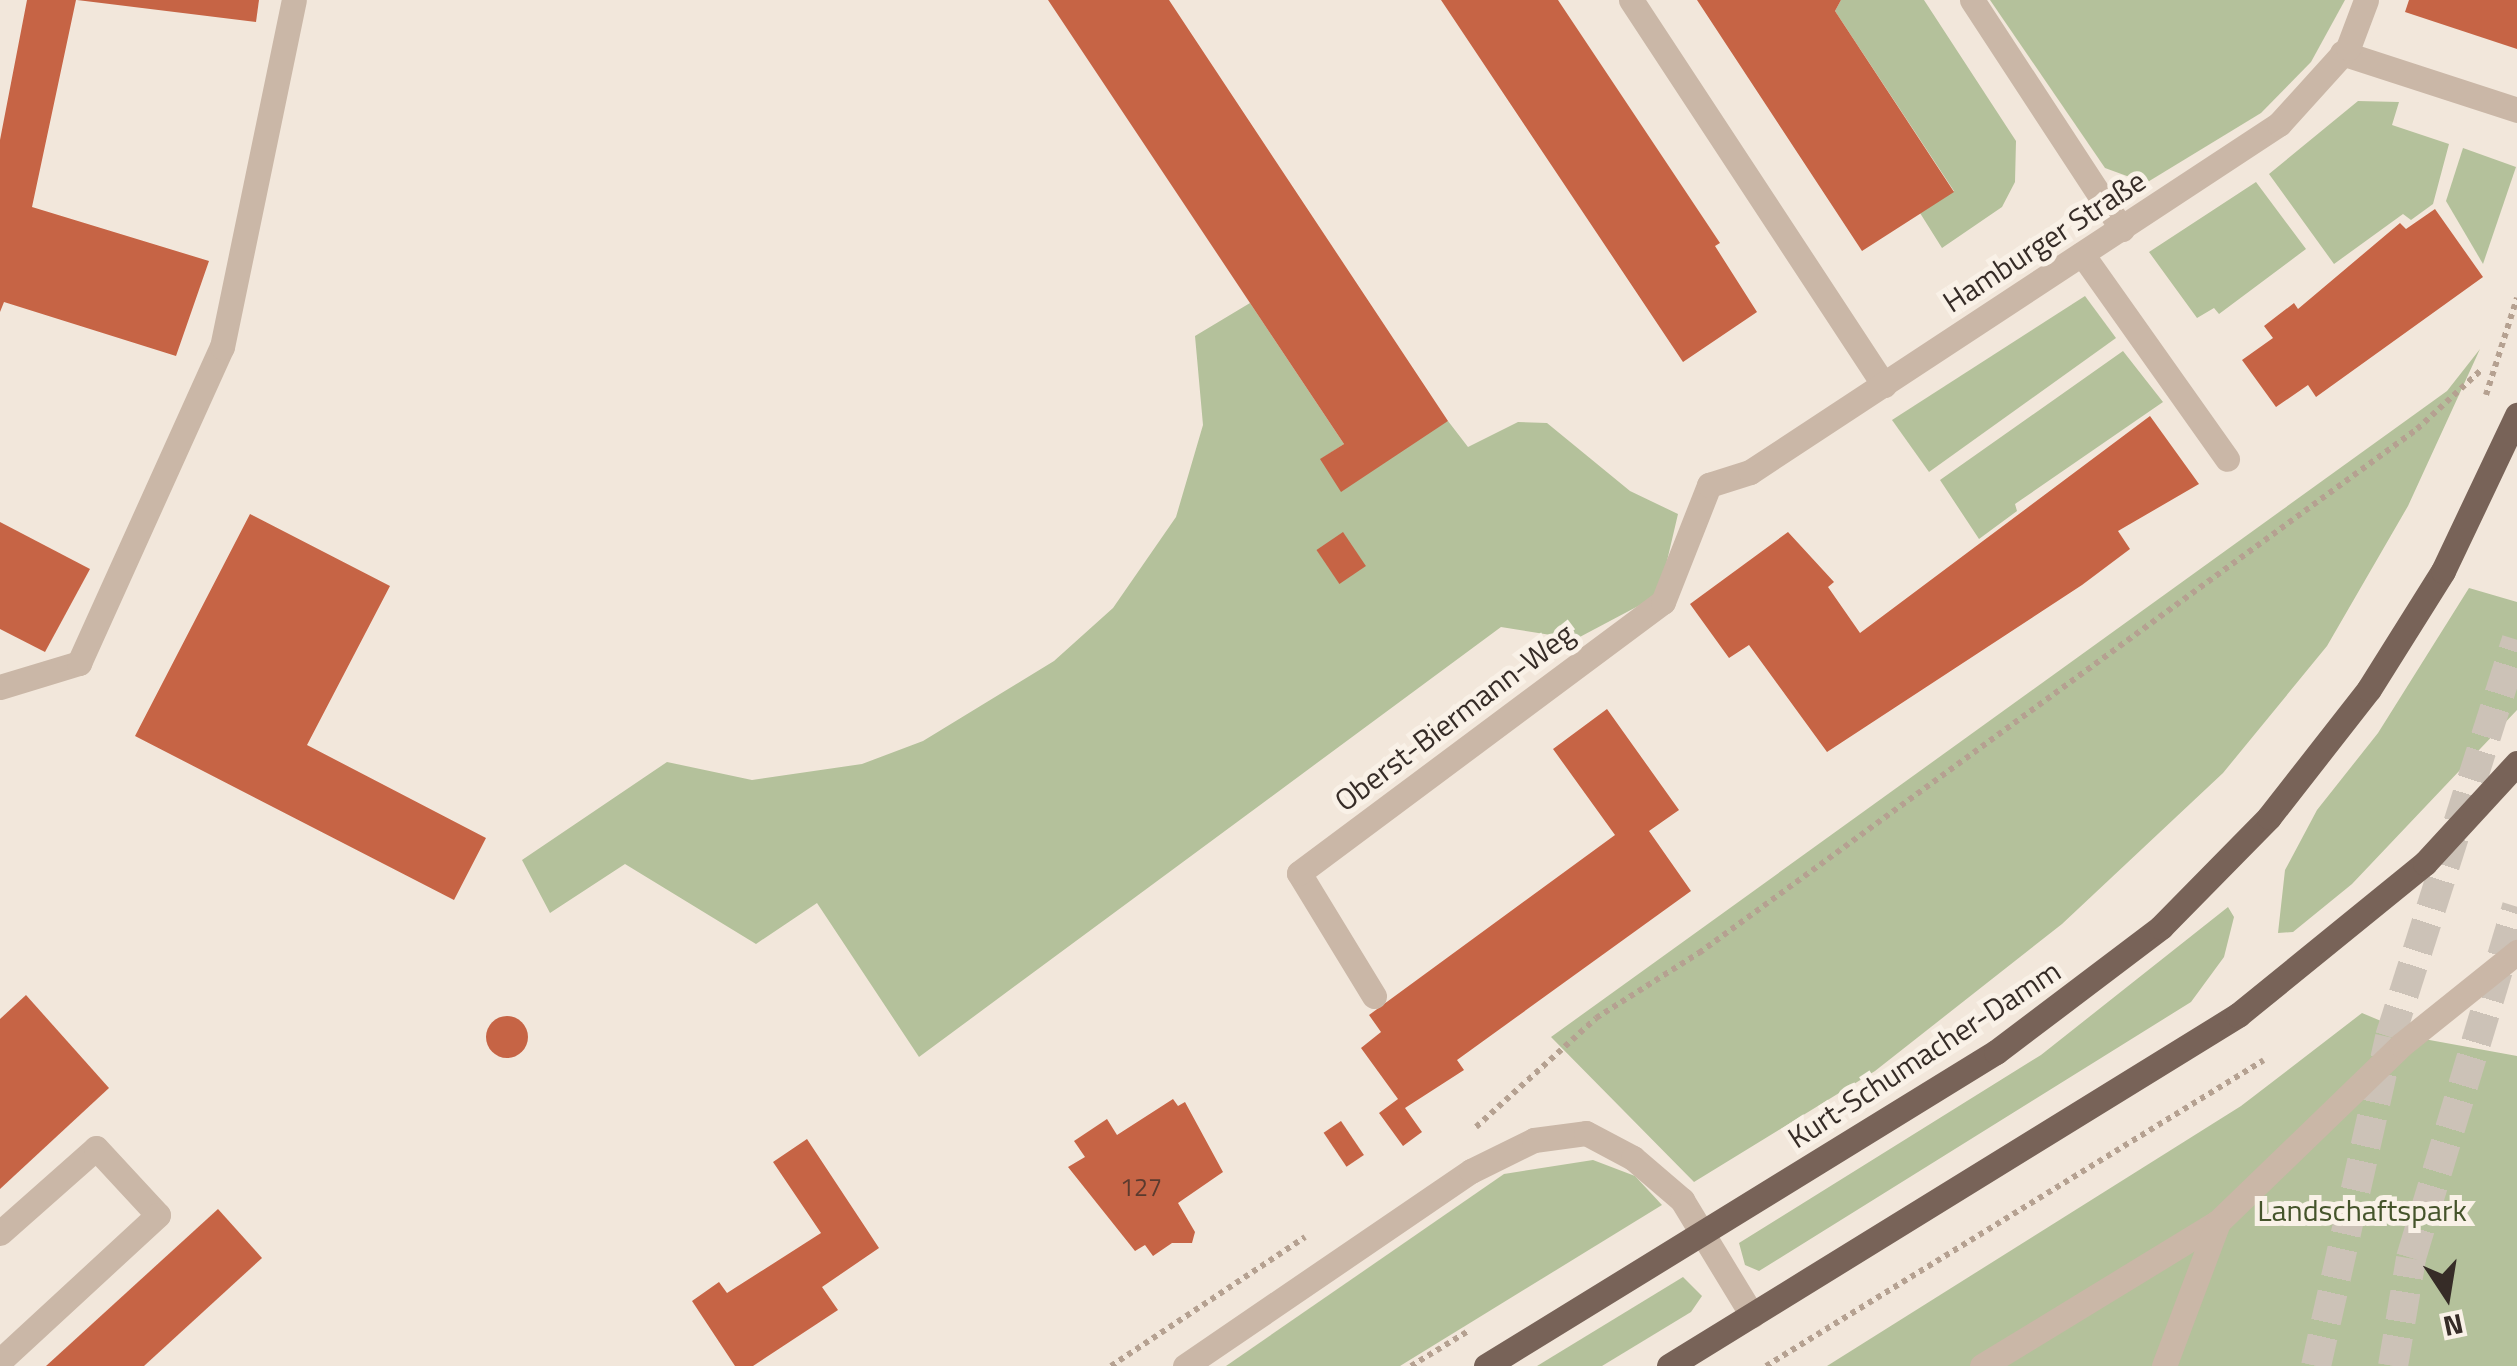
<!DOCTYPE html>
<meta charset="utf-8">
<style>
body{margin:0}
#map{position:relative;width:2517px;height:1366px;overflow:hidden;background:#f2e7db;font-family:"Titillium Web",sans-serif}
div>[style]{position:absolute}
.green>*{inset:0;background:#b4c19b}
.building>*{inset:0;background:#c66445;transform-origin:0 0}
.round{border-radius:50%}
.highway-tunnel>*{height:30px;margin-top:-15px;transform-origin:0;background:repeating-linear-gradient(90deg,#ccc2b7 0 30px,transparent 0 45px)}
.path>*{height:6px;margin-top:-3px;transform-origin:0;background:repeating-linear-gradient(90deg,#b5a191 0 5px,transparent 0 10px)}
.minor>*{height:25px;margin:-12.5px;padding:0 12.5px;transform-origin:12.5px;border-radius:12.5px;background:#cab7a7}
.major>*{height:25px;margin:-12.5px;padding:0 12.5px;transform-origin:12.5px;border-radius:12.5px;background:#786358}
span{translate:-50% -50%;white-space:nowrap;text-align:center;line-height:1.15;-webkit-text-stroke:10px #f9f1e7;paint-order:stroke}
.number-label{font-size:25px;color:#5a3a2e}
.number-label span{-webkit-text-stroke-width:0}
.street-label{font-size:30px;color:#362c27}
.park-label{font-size:30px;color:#45542b}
.north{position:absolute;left:2397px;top:1246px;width:100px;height:100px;-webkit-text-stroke:8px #f9f1e7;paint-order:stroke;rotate:168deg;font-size:28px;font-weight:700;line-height:40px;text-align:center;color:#362c27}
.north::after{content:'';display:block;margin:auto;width:35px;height:45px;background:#362c27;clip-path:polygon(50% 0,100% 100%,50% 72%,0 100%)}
</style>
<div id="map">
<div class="green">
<i style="clip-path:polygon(1841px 0,1924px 0,2016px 141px,2015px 182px,2002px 207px,1942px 248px,1920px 213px,1954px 191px,1835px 11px)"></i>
<i style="clip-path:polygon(1990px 0,2345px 0,2311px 62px,2261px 113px,2146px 183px,2105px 168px)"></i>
<i style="clip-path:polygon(2358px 101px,2399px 102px,2392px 125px,2449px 144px,2433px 204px,2411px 220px,2403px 214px,2334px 264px,2269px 174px)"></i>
<i style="clip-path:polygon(2463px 148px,2516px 167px,2483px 264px,2446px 201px)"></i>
<i style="clip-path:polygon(2256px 182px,2306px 249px,2219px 314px,2214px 308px,2197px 318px,2149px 252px)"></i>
<i style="clip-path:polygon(2085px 296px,2116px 338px,1929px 472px,1892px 420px)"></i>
<i style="clip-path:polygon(1250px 303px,1344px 444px,1321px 459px,1448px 421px,1468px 447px,1518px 422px,1547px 423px,1630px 491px,1678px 514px,1659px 595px,1576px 639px,1501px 627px,919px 1057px,817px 903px,756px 944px,625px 864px,550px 913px,522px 860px,667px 762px,752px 780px,862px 764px,923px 741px,1054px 661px,1113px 608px,1176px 517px,1203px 425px,1195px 336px)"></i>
<i style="clip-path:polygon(2480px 349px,2408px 506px,2327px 646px,2223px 773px,2062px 924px,1875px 1071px,1694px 1182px,1551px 1037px,2447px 391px)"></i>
<i style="clip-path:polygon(2123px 351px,2163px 402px,2015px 504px,2017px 511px,1979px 539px,1940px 480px)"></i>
<i style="clip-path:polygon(2469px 588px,2517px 602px,2517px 710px,2352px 884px,2293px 932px,2278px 933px,2285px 870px,2317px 810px,2378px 733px)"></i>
<i style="clip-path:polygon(2228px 907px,2234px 917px,2224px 957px,2191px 1002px,1759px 1271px,1745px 1265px,1739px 1243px,2041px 1055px)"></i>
<i style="clip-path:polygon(2362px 1013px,2424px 1039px,2517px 1056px,2517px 1366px,1827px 1366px,2241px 1106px)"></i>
<i style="clip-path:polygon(1593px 1160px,1635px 1176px,1662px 1205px,1400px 1366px,1226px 1366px,1504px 1174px)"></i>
<i style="clip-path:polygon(1683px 1277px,1702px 1296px,1691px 1312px,1602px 1366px,1537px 1366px)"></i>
</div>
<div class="building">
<i style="clip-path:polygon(27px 0,76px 0,32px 207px,209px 261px,176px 356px,4px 302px,0 312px,0 140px)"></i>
<i style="clip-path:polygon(77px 0,259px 0,256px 22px)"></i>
<i style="clip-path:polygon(1048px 0,1169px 0,1448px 421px,1341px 492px,1320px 459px,1344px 444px)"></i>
<i style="clip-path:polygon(1441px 0,1558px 0,1720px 243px,1715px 246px,1757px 312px,1683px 362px)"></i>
<i style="clip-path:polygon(1697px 0,1841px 0,1835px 11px,1954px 192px,1862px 251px)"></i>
<i style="clip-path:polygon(2409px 0,2517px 0,2517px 49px,2405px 12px)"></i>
<i style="clip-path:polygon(2435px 209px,2483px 277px,2316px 397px,2308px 385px,2276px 407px,2242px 360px,2273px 338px,2264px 326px,2294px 303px,2298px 309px,2400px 223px,2406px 229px)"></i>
<i style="clip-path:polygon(2150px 416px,2199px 484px,2118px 531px,2130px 549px,2082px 585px,1827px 752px,1749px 645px,1729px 658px,1690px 604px,1788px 532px,1834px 582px,1828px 587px,1860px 633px)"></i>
<i style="clip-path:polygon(250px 514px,390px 586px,307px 745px,486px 838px,454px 900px,135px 736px)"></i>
<i style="clip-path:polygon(0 522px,90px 569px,45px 652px,0 629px)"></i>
<i style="left:1343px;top:532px;width:41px;height:32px;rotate:56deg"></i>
<i style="clip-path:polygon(1607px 709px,1679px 810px,1649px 831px,1691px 891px,1457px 1060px,1464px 1070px,1405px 1108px,1422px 1132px,1403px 1146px,1379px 1113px,1398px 1099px,1361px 1048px,1381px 1032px,1369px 1015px,1615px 835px,1553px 749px)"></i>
<i style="clip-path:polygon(26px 995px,109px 1088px,0 1189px,0 1019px)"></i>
<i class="round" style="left:486px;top:1016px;width:42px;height:42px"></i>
<i style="clip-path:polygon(1173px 1099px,1178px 1106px,1185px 1102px,1223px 1172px,1178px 1203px,1195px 1232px,1192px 1243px,1172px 1243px,1153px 1256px,1145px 1245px,1135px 1251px,1068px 1167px,1085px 1157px,1074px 1141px,1107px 1119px,1117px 1135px)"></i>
<i style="left:1341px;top:1121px;width:41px;height:21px;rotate:56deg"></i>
<i style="clip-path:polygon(807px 1139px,879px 1248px,822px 1287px,838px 1310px,753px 1366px,735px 1366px,692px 1301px,719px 1282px,727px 1293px,821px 1233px,773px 1162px)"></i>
<i style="clip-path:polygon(218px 1209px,262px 1258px,144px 1366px,46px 1366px)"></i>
</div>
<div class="highway-tunnel">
<i style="left:2316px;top:1366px;width:337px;rotate:-77.3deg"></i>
<i style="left:2390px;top:1037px;width:417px;rotate:-72.3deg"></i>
<i style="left:2393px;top:1366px;width:109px;rotate:-80.5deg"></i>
<i style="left:2411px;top:1258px;width:367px;rotate:-73.2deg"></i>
</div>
<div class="path">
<i style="left:2486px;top:395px;width:102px;rotate:-72.3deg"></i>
<i style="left:1476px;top:1127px;width:162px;rotate:-42.2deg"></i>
<i style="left:1596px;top:1018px;width:122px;rotate:-32.3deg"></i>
<i style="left:1699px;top:953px;width:889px;rotate:-36.12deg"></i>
<i style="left:2417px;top:429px;width:86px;rotate:-42.6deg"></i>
<i style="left:1111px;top:1366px;width:233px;rotate:-33.6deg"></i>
<i style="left:1411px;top:1366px;width:69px;rotate:-31.4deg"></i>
<i style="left:1766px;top:1366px;width:584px;rotate:-31.57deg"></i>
</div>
<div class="minor">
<i style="left:1631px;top:0;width:461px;rotate:56.7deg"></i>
<i style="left:1972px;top:0;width:274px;rotate:56.8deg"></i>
<i style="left:2342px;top:53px;width:184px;rotate:18deg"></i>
<i style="left:2082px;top:254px;width:251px;rotate:54.7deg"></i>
<i style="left:0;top:687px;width:83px;rotate:-16.9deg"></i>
<i style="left:79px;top:663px;width:347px;rotate:-65.7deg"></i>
<i style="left:222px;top:347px;width:354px;rotate:-78.3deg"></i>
<i style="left:1374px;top:996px;width:144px;rotate:-121.4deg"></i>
<i style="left:1299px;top:873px;width:454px;rotate:-36.7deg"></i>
<i style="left:1663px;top:602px;width:126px;rotate:-68.5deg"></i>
<i style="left:1709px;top:485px;width:43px;rotate:-17.6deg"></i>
<i style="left:1750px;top:472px;width:633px;rotate:-33.34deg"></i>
<i style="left:2279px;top:124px;width:103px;rotate:-47.8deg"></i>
<i style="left:2348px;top:48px;width:51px;rotate:-69.4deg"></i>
<i style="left:0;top:1233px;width:128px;rotate:-41.5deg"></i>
<i style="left:96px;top:1148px;width:91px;rotate:47.2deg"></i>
<i style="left:158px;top:1215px;width:215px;rotate:137.3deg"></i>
<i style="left:1185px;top:1366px;width:346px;rotate:-34.3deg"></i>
<i style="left:1471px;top:1171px;width:70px;rotate:-26.2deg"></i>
<i style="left:1534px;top:1140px;width:52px;rotate:-7.7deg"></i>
<i style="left:1586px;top:1133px;width:53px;rotate:28deg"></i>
<i style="left:1633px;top:1158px;width:65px;rotate:40.6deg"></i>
<i style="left:1682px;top:1200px;width:135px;rotate:58.7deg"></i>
<i style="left:1982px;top:1366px;width:276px;rotate:-31.4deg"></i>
<i style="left:2218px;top:1222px;width:255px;rotate:-44deg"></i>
<i style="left:2401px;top:1045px;width:149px;rotate:-38.7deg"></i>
<i style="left:2164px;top:1366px;width:154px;rotate:-69.4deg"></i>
</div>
<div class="major">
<i style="left:1486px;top:1366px;width:599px;rotate:-31.62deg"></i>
<i style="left:1996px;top:1052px;width:207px;rotate:-37.1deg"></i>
<i style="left:2161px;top:927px;width:154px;rotate:-45.5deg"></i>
<i style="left:2269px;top:817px;width:162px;rotate:-52deg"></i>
<i style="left:2369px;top:689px;width:139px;rotate:-57.9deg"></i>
<i style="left:2443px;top:571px;width:173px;rotate:-64.6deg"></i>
<i style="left:1669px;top:1366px;width:669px;rotate:-31.67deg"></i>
<i style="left:2238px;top:1015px;width:241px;rotate:-39.1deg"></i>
<i style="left:2425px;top:863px;width:136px;rotate:-47.4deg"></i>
</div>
<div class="number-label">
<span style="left:1141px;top:1187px">127</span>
</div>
<div class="street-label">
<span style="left:2044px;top:241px;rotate:-33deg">Hamburger Straße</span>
<span style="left:1454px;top:717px;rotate:-37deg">Oberst-Biermann-Weg</span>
<span style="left:1924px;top:1054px;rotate:-33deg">Kurt-Schumacher-Damm</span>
</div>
<div class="park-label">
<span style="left:2362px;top:1210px">Landschaftspark</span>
</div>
<div class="north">N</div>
</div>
